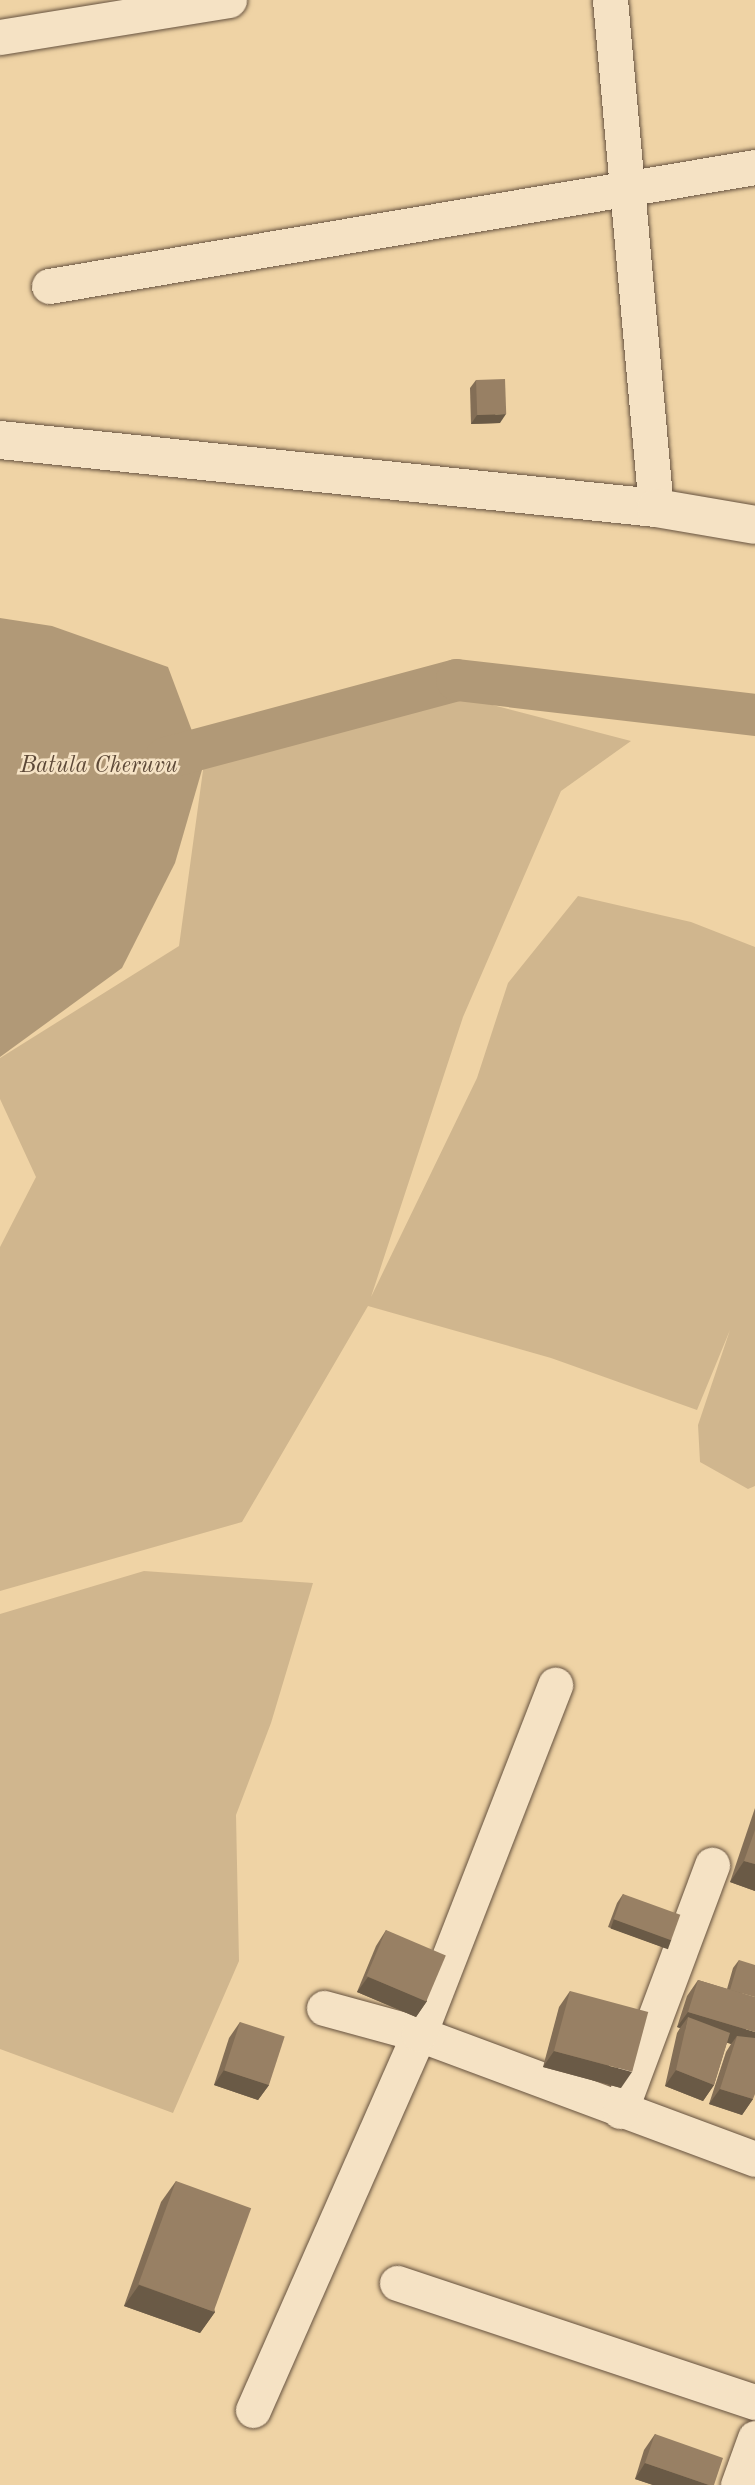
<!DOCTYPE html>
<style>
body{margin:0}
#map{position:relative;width:755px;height:2485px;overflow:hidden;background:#efd3a5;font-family:"Old Standard TT",serif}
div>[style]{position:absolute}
.green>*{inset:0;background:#d0b68e}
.water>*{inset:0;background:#b19977}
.canal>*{height:42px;margin:-21px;padding:0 21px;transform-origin:21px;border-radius:21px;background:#b19977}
.roads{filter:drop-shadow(0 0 2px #66523f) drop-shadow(0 0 2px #66523f)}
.street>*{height:35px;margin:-17.5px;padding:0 17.5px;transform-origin:17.5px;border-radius:17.5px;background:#f5e2c4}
.secondary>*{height:38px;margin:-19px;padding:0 19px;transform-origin:19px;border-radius:19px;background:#f5e2c4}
.wall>*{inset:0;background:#836e56}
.shaded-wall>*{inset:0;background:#6a5a46;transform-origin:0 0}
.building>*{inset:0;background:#988064;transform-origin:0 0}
span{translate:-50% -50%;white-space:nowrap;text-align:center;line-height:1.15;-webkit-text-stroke:5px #f5e2c4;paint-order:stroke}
.water-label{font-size:23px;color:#5d4938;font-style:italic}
</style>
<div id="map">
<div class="green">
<i style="clip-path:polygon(427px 688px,631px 741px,561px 791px,463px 1017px,371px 1297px,477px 1078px,508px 983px,578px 896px,691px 922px,755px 947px,755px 1486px,748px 1489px,700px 1462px,698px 1425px,730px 1330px,697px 1410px,551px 1358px,368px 1306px,242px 1522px,0 1591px,0 1247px,36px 1177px,0 1099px,0 1058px,179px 946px,204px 763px)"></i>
<i style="clip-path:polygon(144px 1571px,313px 1583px,271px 1723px,236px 1815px,239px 1961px,173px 2113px,0 2049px,0 1614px)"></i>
</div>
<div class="water">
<i style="clip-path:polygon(0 618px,52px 626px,168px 667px,204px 763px,175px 863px,122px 968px,0 1057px)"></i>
</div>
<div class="canal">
<i style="left:166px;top:758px;width:301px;rotate:-15deg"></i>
<i style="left:457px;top:680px;width:300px;rotate:6.7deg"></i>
</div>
<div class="roads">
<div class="street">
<i style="left:610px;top:0;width:510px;rotate:84.83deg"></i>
<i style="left:0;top:37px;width:232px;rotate:-9.2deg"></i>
<i style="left:49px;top:286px;width:716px;rotate:-9.57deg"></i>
<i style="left:324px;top:2008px;width:98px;rotate:15.3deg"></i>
<i style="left:419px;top:2034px;width:358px;rotate:20.4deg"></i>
<i style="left:620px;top:2111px;width:263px;rotate:-69.5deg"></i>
<i style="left:397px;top:2283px;width:377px;rotate:18.4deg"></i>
<i style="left:253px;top:2410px;width:411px;rotate:-66.2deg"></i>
<i style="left:419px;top:2034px;width:375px;rotate:-68.7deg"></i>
<i style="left:738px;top:2485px;width:50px;rotate:-70.1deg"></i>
</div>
<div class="secondary">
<i style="left:0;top:440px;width:660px;rotate:5.92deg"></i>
<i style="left:656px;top:508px;width:100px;rotate:9.7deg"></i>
</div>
</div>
<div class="wall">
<i style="clip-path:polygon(476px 380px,500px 423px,471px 424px,470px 388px)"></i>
<i style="clip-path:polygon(755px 1808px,755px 1891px,730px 1882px)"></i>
<i style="clip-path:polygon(623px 1894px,671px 1940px,665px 1948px,608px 1927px,617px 1903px)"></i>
<i style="clip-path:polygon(386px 1930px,427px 2001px,416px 2017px,357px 1992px,376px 1946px)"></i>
<i style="clip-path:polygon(739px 1960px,753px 2099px,742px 2115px,709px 2104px,726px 2052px,731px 2044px,727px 2042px,714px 2085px,703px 2101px,665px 2086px,677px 2033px,680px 2028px,677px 2027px,687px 1996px,698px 1980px,727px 1989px,733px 1968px)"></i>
<i style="clip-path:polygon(570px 1991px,621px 2088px,543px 2067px,559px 2007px)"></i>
<i style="clip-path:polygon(240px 2022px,269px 2085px,258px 2100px,214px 2085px,229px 2038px)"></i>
<i style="clip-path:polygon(176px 2181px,215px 2312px,200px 2333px,124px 2306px,161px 2202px)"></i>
<i style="clip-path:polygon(655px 2434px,714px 2485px,653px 2485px,635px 2479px,644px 2450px)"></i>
</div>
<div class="shaded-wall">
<i style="clip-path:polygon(506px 414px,500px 423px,471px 424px,477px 415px)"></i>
<i style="clip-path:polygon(744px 1861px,755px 1864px,755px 1891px,730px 1882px)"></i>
<i style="left:614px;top:1919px;width:61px;height:10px;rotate:20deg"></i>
<i style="clip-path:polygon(368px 1977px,427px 2001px,416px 2017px,357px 1992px)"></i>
<i style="clip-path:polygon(688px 2012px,755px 2032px,755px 2049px,737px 2036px,731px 2044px,685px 2030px,688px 2017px,680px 2028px,677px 2027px)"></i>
<i style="clip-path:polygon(554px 2051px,632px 2072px,621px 2088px,543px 2067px)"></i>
<i style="clip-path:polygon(224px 2070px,269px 2085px,258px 2100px,214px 2085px)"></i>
<i style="clip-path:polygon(676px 2070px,714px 2085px,703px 2101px,665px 2086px)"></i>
<i style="clip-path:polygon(720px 2089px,753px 2099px,742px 2115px,709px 2104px)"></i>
<i style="clip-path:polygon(139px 2285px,215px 2312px,200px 2333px,124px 2306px)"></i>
<i style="clip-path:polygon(645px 2463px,709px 2485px,653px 2485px,635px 2479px)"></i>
</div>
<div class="building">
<i style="left:505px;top:379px;width:35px;height:29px;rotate:88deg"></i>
<i style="clip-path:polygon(755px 1830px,755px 1864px,744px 1861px)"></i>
<i style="left:623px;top:1894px;width:61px;height:27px;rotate:20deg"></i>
<i style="left:386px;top:1930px;width:65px;height:50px;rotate:23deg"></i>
<i style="clip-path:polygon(739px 1960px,755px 1965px,755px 1997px,730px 1990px)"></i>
<i style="clip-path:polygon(698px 1980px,755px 1997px,755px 2032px,688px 2012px)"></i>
<i style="left:570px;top:1991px;width:81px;height:62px;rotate:15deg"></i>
<i style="clip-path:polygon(688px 2017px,730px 2033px,714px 2085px,676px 2070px)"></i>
<i style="left:240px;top:2022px;width:47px;height:51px;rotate:18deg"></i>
<i style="clip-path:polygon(737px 2036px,755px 2038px,755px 2094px,753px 2099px,720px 2089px)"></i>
<i style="left:176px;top:2181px;width:80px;height:110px;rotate:20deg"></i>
<i style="clip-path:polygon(655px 2434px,723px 2458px,714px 2485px,709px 2485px,645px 2463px)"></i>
</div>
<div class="water-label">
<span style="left:99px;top:766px">Batula Cheruvu</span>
</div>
</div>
